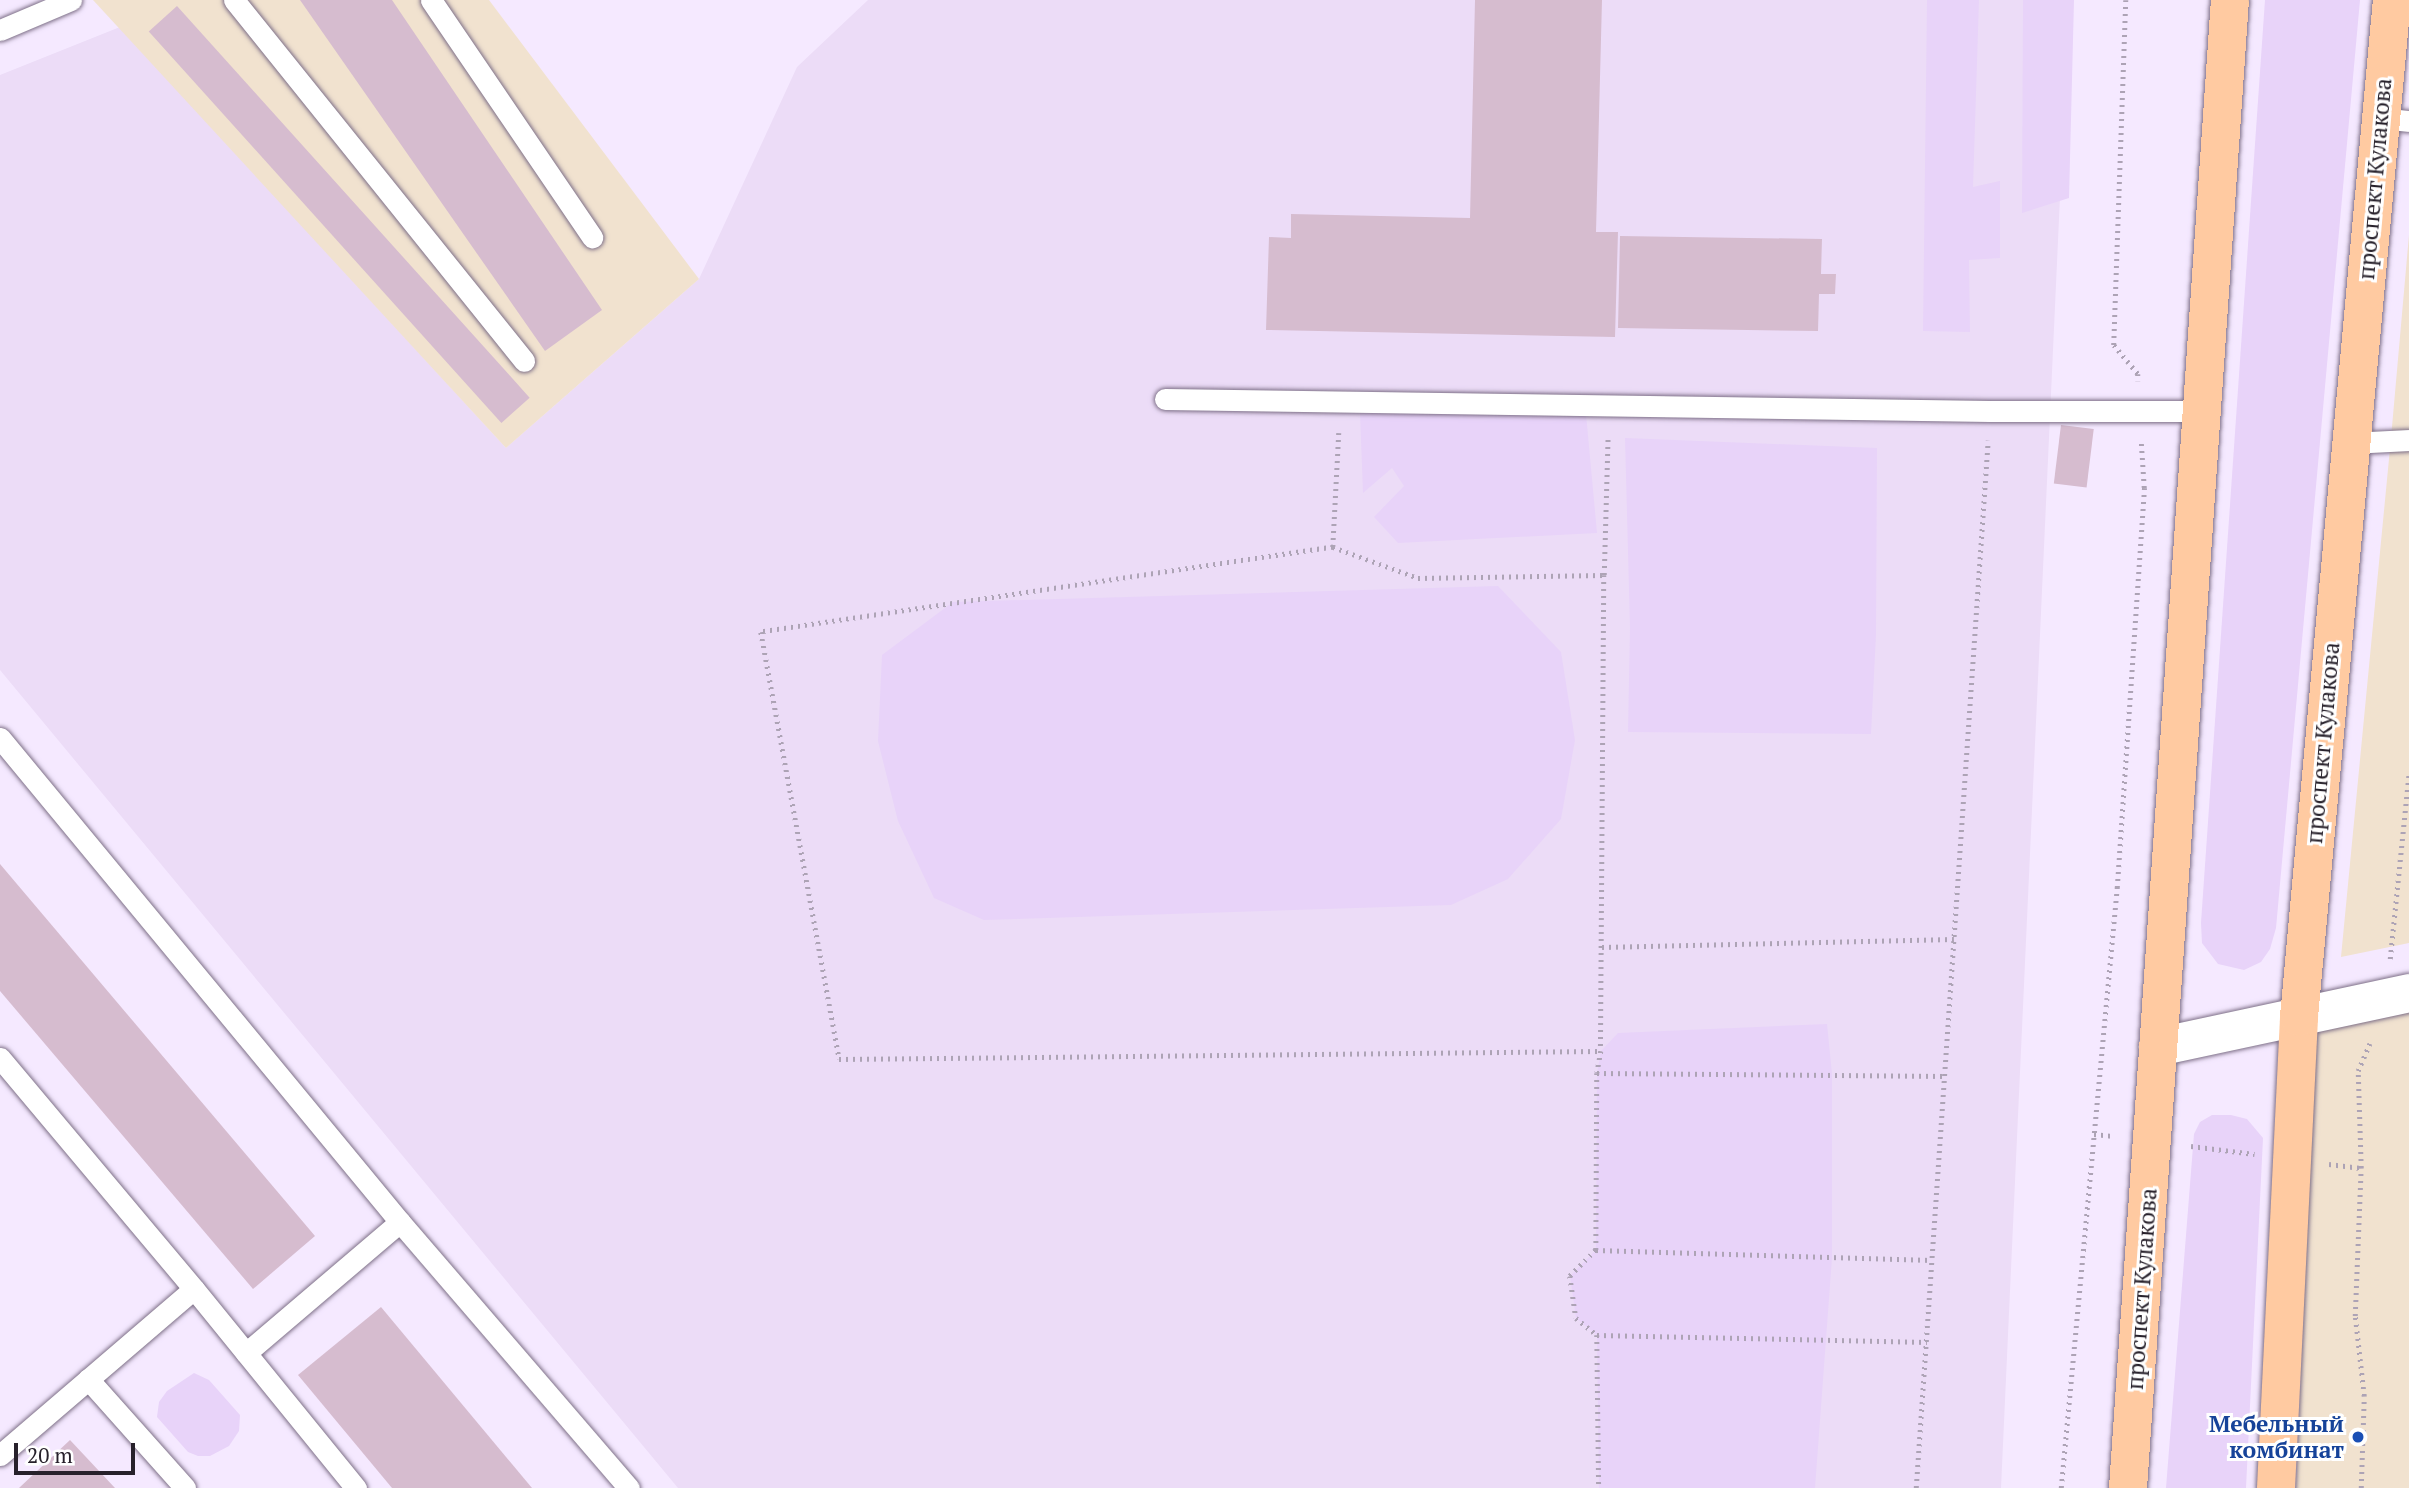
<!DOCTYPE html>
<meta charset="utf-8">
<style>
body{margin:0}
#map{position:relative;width:2409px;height:1488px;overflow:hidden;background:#f5e9ff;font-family:"PT Serif",serif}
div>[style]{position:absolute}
.built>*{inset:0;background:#ecdcf7}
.industrial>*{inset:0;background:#f1e2cf}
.green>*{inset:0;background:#e8d3f9}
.building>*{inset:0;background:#d6bccf;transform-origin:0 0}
.path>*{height:4.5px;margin-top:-2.25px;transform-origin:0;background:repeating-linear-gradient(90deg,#ada3b5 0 2px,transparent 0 7px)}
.roads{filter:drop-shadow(0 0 2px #7e7088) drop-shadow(0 0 2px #7e7088)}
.lane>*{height:21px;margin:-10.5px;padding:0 10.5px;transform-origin:10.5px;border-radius:10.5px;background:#fff}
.street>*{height:38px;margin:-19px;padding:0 19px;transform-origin:19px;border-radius:19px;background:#fff}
.primary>*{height:38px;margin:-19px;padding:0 19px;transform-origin:19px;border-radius:19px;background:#ffcaa1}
.dots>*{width:19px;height:19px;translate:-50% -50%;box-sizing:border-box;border:4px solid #fff;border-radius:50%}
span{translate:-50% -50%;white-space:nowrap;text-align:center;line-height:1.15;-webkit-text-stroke:6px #fff;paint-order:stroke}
.street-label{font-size:23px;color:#27212b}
.transit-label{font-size:23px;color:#164399;font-weight:700}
.right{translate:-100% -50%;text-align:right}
.scale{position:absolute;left:14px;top:1443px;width:121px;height:32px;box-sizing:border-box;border:4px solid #27212b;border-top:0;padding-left:9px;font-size:21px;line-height:24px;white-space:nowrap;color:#27212b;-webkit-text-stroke:5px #fff;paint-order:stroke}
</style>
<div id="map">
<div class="built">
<i style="clip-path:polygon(868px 0,2069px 0,2001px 1488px,678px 1488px,0 670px,0 75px,120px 27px,506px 448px,699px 279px,797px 67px)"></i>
</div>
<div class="industrial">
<i style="clip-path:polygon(93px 0,489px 0,699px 279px,506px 448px)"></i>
<i style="clip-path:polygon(2409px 235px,2409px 943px,2341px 957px,2391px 438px)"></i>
<i style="clip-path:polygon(2409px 1007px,2409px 1488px,2296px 1488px,2316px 1024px)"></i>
</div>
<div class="green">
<i style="clip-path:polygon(1927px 0,1979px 0,1973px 187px,2000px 181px,2000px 258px,1969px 260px,1970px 332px,1923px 331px)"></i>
<i style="clip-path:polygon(2023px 0,2074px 0,2069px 198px,2022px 213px)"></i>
<i style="clip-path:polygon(2265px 0,2360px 0,2276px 928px,2270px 949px,2261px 962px,2244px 970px,2218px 964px,2202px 943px,2201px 923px)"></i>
<i style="clip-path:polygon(1399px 403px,1585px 403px,1597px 533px,1398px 543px,1374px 517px,1404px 486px,1392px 468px,1363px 493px,1360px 413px)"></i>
<i style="clip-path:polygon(1625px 438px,1877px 448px,1876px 635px,1871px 734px,1628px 732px,1630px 628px)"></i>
<i style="clip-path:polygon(1498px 586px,1561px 652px,1575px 740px,1561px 819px,1508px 879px,1451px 905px,984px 920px,934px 898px,898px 821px,878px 741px,882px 655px,953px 602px)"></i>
<i style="clip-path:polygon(1827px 1024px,1832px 1074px,1832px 1258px,1815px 1488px,1599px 1488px,1597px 1335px,1576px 1318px,1570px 1276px,1596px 1250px,1597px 1073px,1601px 1051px,1618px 1033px)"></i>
<i style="clip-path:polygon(2212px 1115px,2231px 1115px,2247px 1119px,2263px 1138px,2246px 1488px,2166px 1488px,2194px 1134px,2200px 1122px)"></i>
<i style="clip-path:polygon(194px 1373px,209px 1380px,240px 1415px,239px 1431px,229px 1446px,210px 1456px,198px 1456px,188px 1452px,157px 1417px,159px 1402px,167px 1391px)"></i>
</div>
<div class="building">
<i style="clip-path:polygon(300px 0,392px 0,602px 310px,545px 351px)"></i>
<i style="clip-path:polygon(1475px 0,1602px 0,1596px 232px,1618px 232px,1615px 337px,1266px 330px,1269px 237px,1291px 238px,1291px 214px,1470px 218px)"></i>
<i style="left:177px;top:6px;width:527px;height:38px;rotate:48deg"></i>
<i style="clip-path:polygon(1620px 236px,1822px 239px,1821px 274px,1836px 274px,1835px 294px,1819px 294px,1818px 331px,1618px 328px)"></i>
<i style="left:2061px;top:425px;width:33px;height:59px;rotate:7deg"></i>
<i style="clip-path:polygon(0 864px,315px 1236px,253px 1289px,0 991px)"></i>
<i style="clip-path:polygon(381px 1307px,532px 1488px,392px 1488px,298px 1375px)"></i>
<i style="clip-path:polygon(70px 1440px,115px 1488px,19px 1488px)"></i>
</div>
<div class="path">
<i style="left:2126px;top:0;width:345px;rotate:92deg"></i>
<i style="left:2114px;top:345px;width:38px;rotate:50deg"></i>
<i style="left:2138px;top:374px;width:7px;rotate:90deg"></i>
<i style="left:1339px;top:433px;width:114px;rotate:93deg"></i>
<i style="left:1333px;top:547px;width:578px;rotate:171.55deg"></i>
<i style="left:761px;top:632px;width:434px;rotate:79.6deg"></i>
<i style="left:839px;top:1059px;width:762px;rotate:-0.6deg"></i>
<i style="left:1333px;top:547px;width:90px;rotate:20deg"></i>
<i style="left:1418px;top:578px;width:186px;rotate:-0.9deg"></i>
<i style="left:1604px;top:575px;width:476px;rotate:90.4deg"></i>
<i style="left:1601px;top:1051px;width:22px;rotate:100deg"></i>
<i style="left:1597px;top:1073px;width:177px;rotate:90.3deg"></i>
<i style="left:1596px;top:1250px;width:37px;rotate:135deg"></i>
<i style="left:1570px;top:1276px;width:42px;rotate:81.9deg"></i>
<i style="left:1576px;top:1318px;width:27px;rotate:39deg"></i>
<i style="left:1597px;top:1335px;width:153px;rotate:89.3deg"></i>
<i style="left:1604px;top:575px;width:139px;rotate:-88.4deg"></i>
<i style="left:1602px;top:947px;width:352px;rotate:-1.3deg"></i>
<i style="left:2390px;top:959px;width:189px;rotate:-84.2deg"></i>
<i style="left:1597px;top:1073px;width:348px;rotate:0.5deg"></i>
<i style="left:2094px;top:1134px;width:18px;rotate:6deg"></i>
<i style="left:2191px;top:1146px;width:64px;rotate:7.1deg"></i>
<i style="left:2329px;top:1164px;width:32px;rotate:7deg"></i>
<i style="left:2361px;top:1168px;width:97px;rotate:-91.8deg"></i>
<i style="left:2358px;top:1071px;width:30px;rotate:-67deg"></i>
<i style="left:1596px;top:1250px;width:336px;rotate:1.7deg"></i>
<i style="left:1597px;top:1335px;width:330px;rotate:1.2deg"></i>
<i style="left:1916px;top:1488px;width:1050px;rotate:-86.07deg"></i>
<i style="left:2061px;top:1488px;width:603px;rotate:-84.67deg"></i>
<i style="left:2117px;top:888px;width:401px;rotate:-86.1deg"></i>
<i style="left:2144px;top:488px;width:46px;rotate:-93.7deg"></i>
<i style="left:2361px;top:1488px;width:92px;rotate:-88.1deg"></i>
<i style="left:2364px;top:1396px;width:81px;rotate:-96.4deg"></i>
<i style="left:2355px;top:1316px;width:148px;rotate:-87.7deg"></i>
</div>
<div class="roads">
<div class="lane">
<i style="left:234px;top:0;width:463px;rotate:51.2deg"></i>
<i style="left:431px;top:0;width:287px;rotate:55.8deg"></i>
<i style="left:0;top:30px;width:77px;rotate:-22.9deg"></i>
<i style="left:2380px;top:118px;width:29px;rotate:6deg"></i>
<i style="left:1165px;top:399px;width:825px;rotate:0.83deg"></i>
<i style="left:1990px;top:411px;width:212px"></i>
<i style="left:2350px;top:443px;width:59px;rotate:-2.9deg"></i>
<i style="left:0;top:738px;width:628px;rotate:50.43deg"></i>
<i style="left:400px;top:1222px;width:351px;rotate:49.3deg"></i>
<i style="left:0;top:1058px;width:302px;rotate:50deg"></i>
<i style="left:194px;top:1289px;width:257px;rotate:50.9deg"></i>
<i style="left:246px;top:1353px;width:202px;rotate:-40.4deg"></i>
<i style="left:88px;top:1379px;width:146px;rotate:48.3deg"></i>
<i style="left:0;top:1455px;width:255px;rotate:-40.6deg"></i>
</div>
<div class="street">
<i style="left:2158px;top:1047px;width:257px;rotate:-12.1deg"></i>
</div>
<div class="primary">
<i style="left:2128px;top:1488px;width:1491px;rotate:-86.08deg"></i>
<i style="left:2276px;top:1488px;width:472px;rotate:-87.2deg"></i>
<i style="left:2299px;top:1017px;width:1021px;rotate:-84.78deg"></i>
</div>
</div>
<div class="dots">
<i style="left:2358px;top:1437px;background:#1a4fb4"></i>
</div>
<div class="street-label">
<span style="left:2375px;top:179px;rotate:-85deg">проспект Кулакова</span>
<span style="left:2323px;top:743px;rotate:-85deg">проспект Кулакова</span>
<span style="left:2142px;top:1289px;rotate:-86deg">проспект Кулакова</span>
</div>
<div class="transit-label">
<span class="right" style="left:2344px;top:1437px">Мебельный<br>комбинат</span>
</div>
<div class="scale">20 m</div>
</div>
